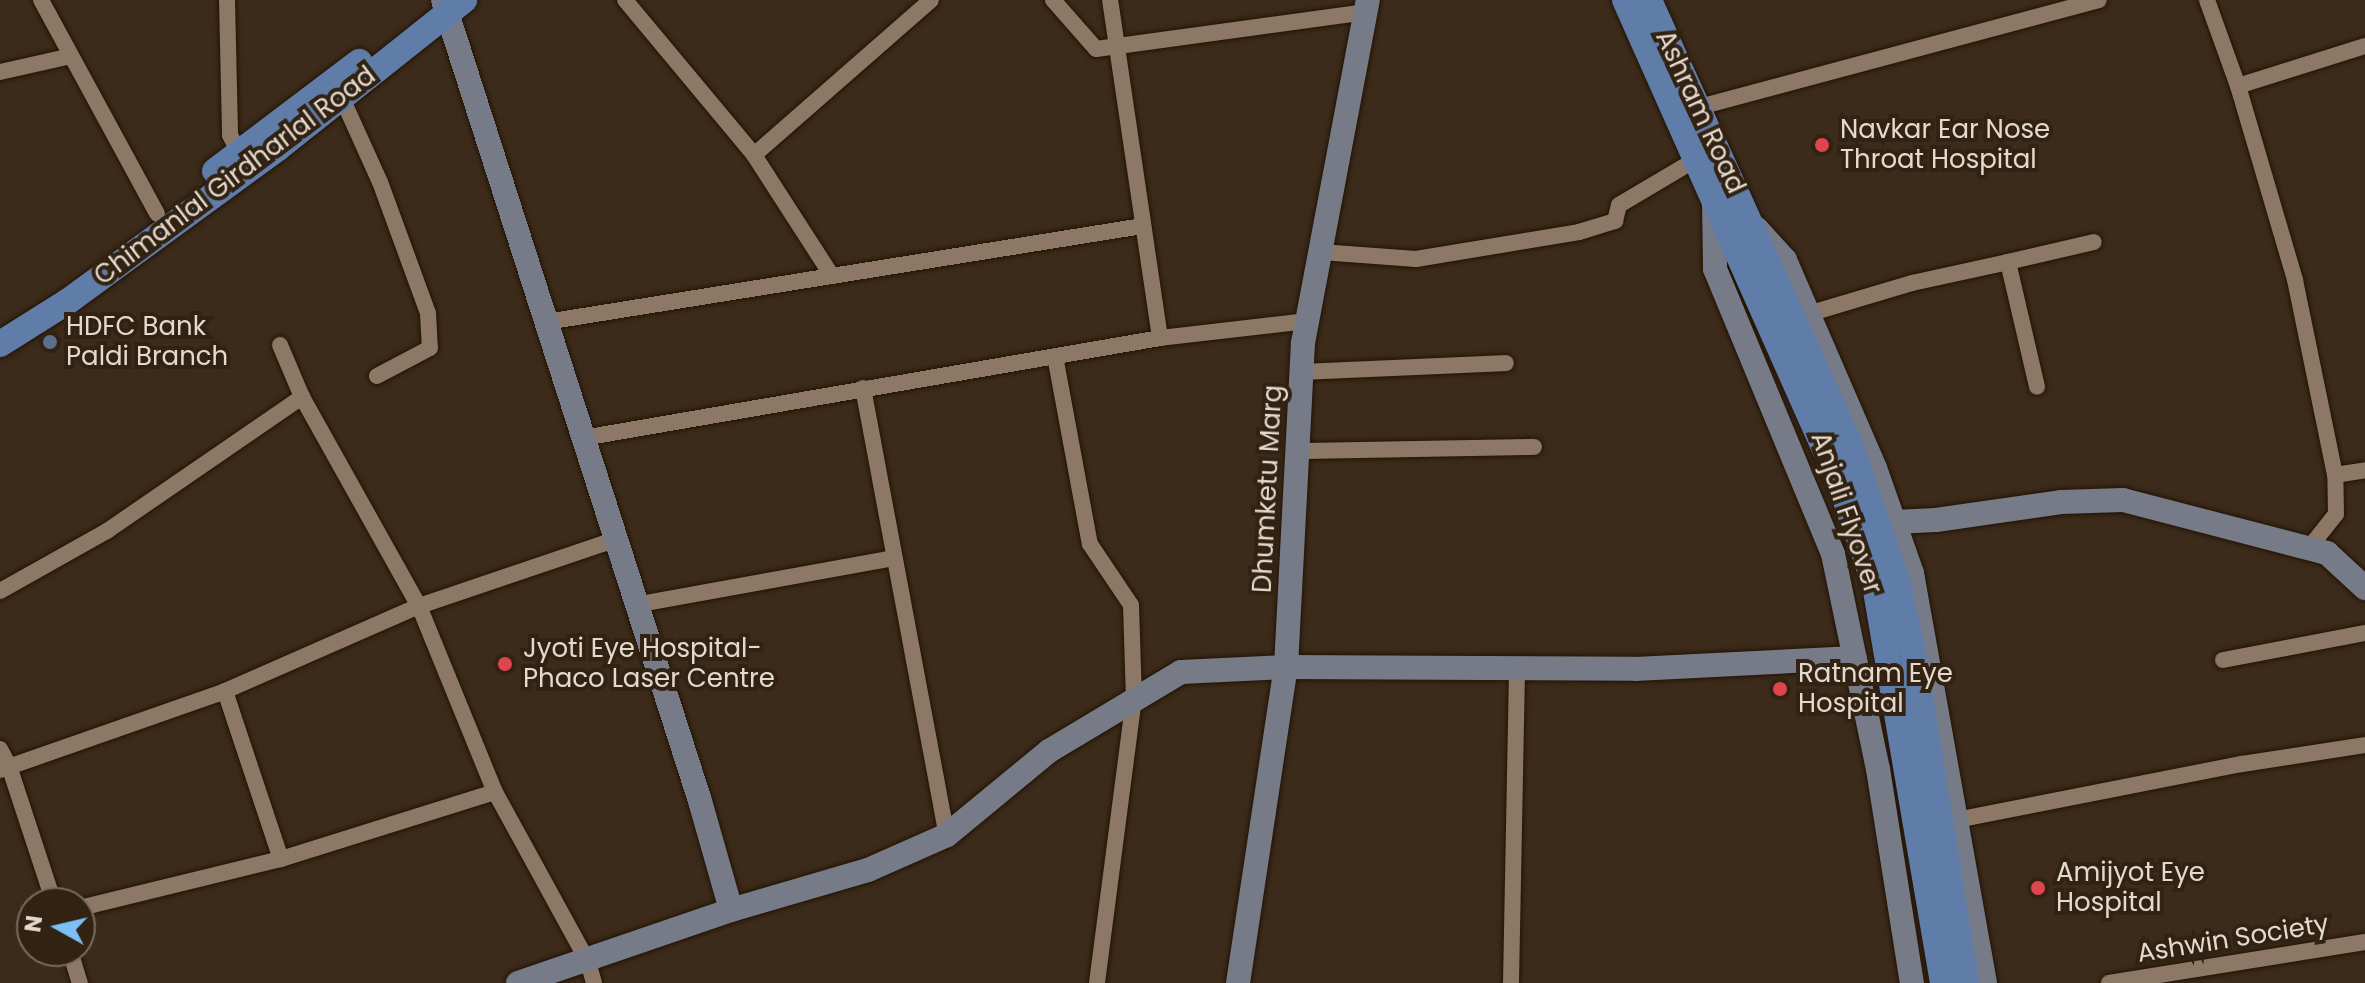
<!DOCTYPE html>
<style>
body{margin:0}
#map{position:relative;width:2365px;height:983px;overflow:hidden;background:#3c2b1a;font-family:Poppins,sans-serif}
div>[style]{position:absolute}
.roads{filter:drop-shadow(0 0 2px #221304) drop-shadow(0 0 2px #221304)}
.street>*{height:16px;margin:-8px;padding:0 8px;transform-origin:8px;border-radius:8px;background:#8c7865}
.secondary>*{height:24px;margin:-12px;padding:0 12px;transform-origin:12px;border-radius:12px;background:#767b87}
.primary>*{height:26px;margin:-13px;padding:0 13px;transform-origin:13px;border-radius:13px;background:#607da9}
.dots>*{width:22px;height:22px;translate:-50% -50%;box-sizing:border-box;border:4px solid #312211;border-radius:50%}
span{translate:-50% -50%;white-space:nowrap;text-align:center;line-height:1.15;-webkit-text-stroke:8px #312211;paint-order:stroke}
.street-label{font-size:26px;color:#e4d9cf}
.poi-label{font-size:26px;color:#e4d9cf}
.left{translate:0 -50%;text-align:left}
.north{position:absolute;left:16px;top:887px;width:80px;height:80px;box-sizing:border-box;background:#312211;border:2px solid #796b5d;border-radius:50%;rotate:278deg;font-size:22px;font-weight:700;line-height:32px;text-align:center;color:#e4d9cf}
.north::after{content:'';display:block;margin:auto;width:28px;height:36px;background:#7bbef8;clip-path:polygon(50% 0,100% 100%,50% 72%,0 100%)}
</style>
<div id="map">
<div class="roads">
<div class="street">
<i style="left:41px;top:0;width:243px;rotate:61.5deg"></i>
<i style="left:227px;top:0;width:135px;rotate:88.7deg"></i>
<i style="left:230px;top:135px;width:20px;rotate:63deg"></i>
<i style="left:625px;top:0;width:202px;rotate:50.2deg"></i>
<i style="left:754px;top:155px;width:235px;rotate:-41.2deg"></i>
<i style="left:1053px;top:0;width:65px;rotate:48.7deg"></i>
<i style="left:1096px;top:49px;width:273px;rotate:-7.8deg"></i>
<i style="left:2207px;top:0;width:91px;rotate:70.2deg"></i>
<i style="left:2238px;top:86px;width:202px;rotate:73.6deg"></i>
<i style="left:2295px;top:280px;width:199px;rotate:78.4deg"></i>
<i style="left:0;top:72px;width:73px;rotate:-12.7deg"></i>
<i style="left:2238px;top:86px;width:133px;rotate:-17.5deg"></i>
<i style="left:342px;top:98px;width:92px;rotate:65.7deg"></i>
<i style="left:380px;top:182px;width:140px;rotate:69.9deg"></i>
<i style="left:428px;top:313px;width:35px;rotate:87deg"></i>
<i style="left:430px;top:348px;width:60px;rotate:152.2deg"></i>
<i style="left:1696px;top:108px;width:417px;rotate:-15deg"></i>
<i style="left:754px;top:155px;width:144px;rotate:57.2deg"></i>
<i style="left:1321px;top:252px;width:95px;rotate:4.2deg"></i>
<i style="left:1416px;top:259px;width:165px;rotate:-9.4deg"></i>
<i style="left:1579px;top:232px;width:38px;rotate:-17deg"></i>
<i style="left:1615px;top:221px;width:16px;rotate:-76deg"></i>
<i style="left:1619px;top:205px;width:88px;rotate:-30.6deg"></i>
<i style="left:2008px;top:262px;width:88px;rotate:-13.1deg"></i>
<i style="left:1808px;top:314px;width:109px;rotate:-16.6deg"></i>
<i style="left:1912px;top:283px;width:98px;rotate:-12.3deg"></i>
<i style="left:2008px;top:262px;width:128px;rotate:76.9deg"></i>
<i style="left:546px;top:322px;width:605px;rotate:-9.14deg"></i>
<i style="left:1160px;top:338px;width:149px;rotate:-6.6deg"></i>
<i style="left:280px;top:345px;width:56px;rotate:67.1deg"></i>
<i style="left:302px;top:397px;width:240px;rotate:60.8deg"></i>
<i style="left:419px;top:606px;width:201px;rotate:67.8deg"></i>
<i style="left:495px;top:792px;width:194px;rotate:61.3deg"></i>
<i style="left:588px;top:962px;width:22px;rotate:74deg"></i>
<i style="left:1055px;top:356px;width:191px;rotate:79.5deg"></i>
<i style="left:1090px;top:544px;width:73px;rotate:56.1deg"></i>
<i style="left:1131px;top:605px;width:93px;rotate:88.2deg"></i>
<i style="left:1134px;top:698px;width:287px;rotate:97.4deg"></i>
<i style="left:1303px;top:372px;width:203px;rotate:-2.5deg"></i>
<i style="left:863px;top:388px;width:455px;rotate:79.4deg"></i>
<i style="left:583px;top:438px;width:586px;rotate:-9.83deg"></i>
<i style="left:1160px;top:338px;width:342px;rotate:-98.4deg"></i>
<i style="left:1298px;top:451px;width:236px;rotate:-1deg"></i>
<i style="left:2309px;top:548px;width:43px;rotate:-51.5deg"></i>
<i style="left:2336px;top:514px;width:39px;rotate:-91deg"></i>
<i style="left:2335px;top:475px;width:30px;rotate:-9deg"></i>
<i style="left:0;top:591px;width:123px;rotate:-29.3deg"></i>
<i style="left:107px;top:531px;width:237px;rotate:-34.5deg"></i>
<i style="left:635px;top:605px;width:263px;rotate:-10.3deg"></i>
<i style="left:2223px;top:660px;width:145px;rotate:-10.8deg"></i>
<i style="left:225px;top:691px;width:177px;rotate:71.6deg"></i>
<i style="left:0;top:749px;width:19px;rotate:62deg"></i>
<i style="left:9px;top:766px;width:144px;rotate:71.8deg"></i>
<i style="left:0;top:770px;width:238px;rotate:-19.3deg"></i>
<i style="left:225px;top:691px;width:212px;rotate:-23.7deg"></i>
<i style="left:419px;top:606px;width:206px;rotate:-18.7deg"></i>
<i style="left:1956px;top:820px;width:291px;rotate:-11.1deg"></i>
<i style="left:2242px;top:764px;width:124px;rotate:-8.8deg"></i>
<i style="left:80px;top:908px;width:207px;rotate:-13.7deg"></i>
<i style="left:281px;top:859px;width:224px;rotate:-17.4deg"></i>
<i style="left:70px;top:951px;width:34px;rotate:73deg"></i>
<i style="left:1511px;top:983px;width:315px;rotate:-88.9deg"></i>
<i style="left:2109px;top:983px;width:259px;rotate:-9.1deg"></i>
</div>
<div class="secondary">
<i style="left:443px;top:0;width:841px;rotate:72.21deg"></i>
<i style="left:700px;top:801px;width:113px;rotate:74.1deg"></i>
<i style="left:1714px;top:202px;width:67px;rotate:89.1deg"></i>
<i style="left:1715px;top:269px;width:308px;rotate:67.5deg"></i>
<i style="left:1833px;top:554px;width:220px;rotate:78.2deg"></i>
<i style="left:1878px;top:769px;width:217px;rotate:81deg"></i>
<i style="left:1757px;top:229px;width:42px;rotate:47.9deg"></i>
<i style="left:1785px;top:260px;width:227px;rotate:66.6deg"></i>
<i style="left:1875px;top:468px;width:111px;rotate:70.6deg"></i>
<i style="left:1912px;top:573px;width:416px;rotate:79.9deg"></i>
<i style="left:1894px;top:522px;width:42px;rotate:-2.7deg"></i>
<i style="left:1936px;top:520px;width:126px;rotate:-8.2deg"></i>
<i style="left:2061px;top:502px;width:62px;rotate:-1.8deg"></i>
<i style="left:2123px;top:500px;width:211px;rotate:14.6deg"></i>
<i style="left:2327px;top:553px;width:52px;rotate:42.6deg"></i>
<i style="left:518px;top:983px;width:225px;rotate:-18.9deg"></i>
<i style="left:731px;top:910px;width:143px;rotate:-16.3deg"></i>
<i style="left:868px;top:870px;width:86px;rotate:-23.9deg"></i>
<i style="left:947px;top:835px;width:132px;rotate:-39.5deg"></i>
<i style="left:1049px;top:751px;width:154px;rotate:-30.9deg"></i>
<i style="left:1181px;top:672px;width:105px;rotate:-2.7deg"></i>
<i style="left:1286px;top:667px;width:349px;rotate:0.3deg"></i>
<i style="left:1635px;top:669px;width:220px;rotate:-2.9deg"></i>
<i style="left:1238px;top:983px;width:320px;rotate:-81.4deg"></i>
<i style="left:1286px;top:667px;width:324px;rotate:-87deg"></i>
<i style="left:1303px;top:343px;width:349px;rotate:-79.3deg"></i>
</div>
<div class="primary">
<i style="left:1625px;top:0;width:526px;rotate:66.02deg"></i>
<i style="left:1839px;top:481px;width:110px;rotate:70.9deg"></i>
<i style="left:1875px;top:585px;width:404px;rotate:80.3deg"></i>
<i style="left:1649px;top:0;width:483px;rotate:65.7deg"></i>
<i style="left:1848px;top:440px;width:149px;rotate:70.8deg"></i>
<i style="left:1897px;top:581px;width:69px;rotate:77.4deg"></i>
<i style="left:1912px;top:648px;width:339px;rotate:80.8deg"></i>
<i style="left:215px;top:171px;width:181px;rotate:-37.1deg"></i>
<i style="left:0;top:344px;width:79px;rotate:-32.1deg"></i>
<i style="left:67px;top:302px;width:261px;rotate:-36.1deg"></i>
<i style="left:278px;top:148px;width:238px;rotate:-38.5deg"></i>
</div>
</div>
<div class="dots">
<i style="left:1822px;top:145px;background:#e0444e"></i>
<i style="left:50px;top:342px;background:#5c6f8a"></i>
<i style="left:505px;top:664px;background:#e0444e"></i>
<i style="left:1780px;top:689px;background:#e0444e"></i>
<i style="left:2038px;top:888px;background:#e0444e"></i>
</div>
<div class="street-label">
<span style="left:1700px;top:112px;rotate:65deg">Ashram Road</span>
<span style="left:235px;top:176px;rotate:-37deg">Chimanlal Girdharlal Road</span>
<span style="left:1268px;top:489px;rotate:-87deg">Dhumketu Marg</span>
<span style="left:1846px;top:513px;rotate:71deg">Anjali Flyover</span>
<span style="left:2233px;top:939px;rotate:-9deg">Ashwin Society</span>
</div>
<div class="poi-label">
<span class="left" style="left:1840px;top:145px">Navkar Ear Nose<br>Throat Hospital</span>
<span class="left" style="left:66px;top:342px">HDFC Bank<br>Paldi Branch</span>
<span class="left" style="left:523px;top:664px">Jyoti Eye Hospital-<br>Phaco Laser Centre</span>
<span class="left" style="left:1798px;top:689px">Ratnam Eye<br>Hospital</span>
<span class="left" style="left:2056px;top:888px">Amijyot Eye<br>Hospital</span>
</div>
<div class="north">N</div>
</div>
